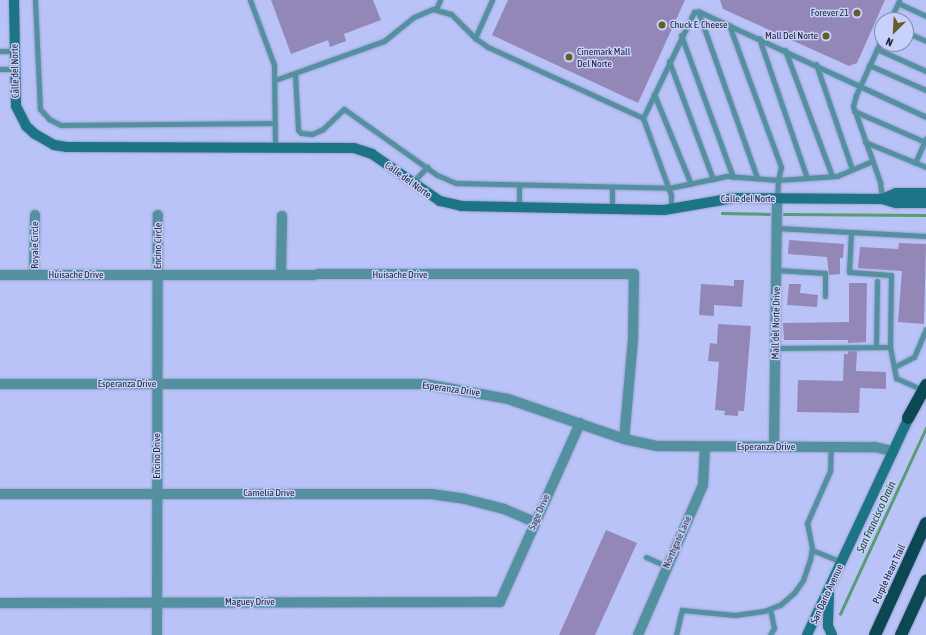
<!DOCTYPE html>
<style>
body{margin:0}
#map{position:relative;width:926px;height:635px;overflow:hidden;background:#b9c3f7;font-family:"Asap Condensed",sans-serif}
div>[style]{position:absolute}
.stream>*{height:2.5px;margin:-1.25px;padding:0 1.25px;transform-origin:1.25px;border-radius:1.25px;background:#599b73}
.building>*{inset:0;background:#9387b8}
.roads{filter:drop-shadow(0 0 1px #98a1ce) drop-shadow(0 0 1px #98a1ce)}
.lane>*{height:5px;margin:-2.5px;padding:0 2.5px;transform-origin:2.5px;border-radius:2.5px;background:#5391a1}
.street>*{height:10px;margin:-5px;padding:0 5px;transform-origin:5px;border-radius:5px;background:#5391a1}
.secondary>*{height:10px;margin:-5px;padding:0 5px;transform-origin:5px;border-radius:5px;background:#1d7486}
.highway>*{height:12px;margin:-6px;padding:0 6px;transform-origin:6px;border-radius:6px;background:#0b4854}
.dots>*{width:11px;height:11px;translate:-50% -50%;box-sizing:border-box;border:2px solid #c8d1fb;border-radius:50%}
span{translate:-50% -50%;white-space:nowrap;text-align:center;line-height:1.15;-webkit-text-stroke:3px #c8d1fb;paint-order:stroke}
.poi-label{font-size:10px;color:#24283c}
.right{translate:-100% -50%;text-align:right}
.left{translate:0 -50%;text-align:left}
.street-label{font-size:10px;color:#24283c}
.water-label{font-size:11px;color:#1d5033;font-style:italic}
.north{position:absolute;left:874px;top:12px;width:40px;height:40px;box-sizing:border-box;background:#c8d1fb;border:1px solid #868daf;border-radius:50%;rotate:204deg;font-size:11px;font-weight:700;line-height:16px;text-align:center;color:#24283c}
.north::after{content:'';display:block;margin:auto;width:14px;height:18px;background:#685c29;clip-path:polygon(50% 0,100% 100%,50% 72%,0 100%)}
</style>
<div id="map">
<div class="stream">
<i style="left:722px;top:213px;width:47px;rotate:1.2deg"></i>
<i style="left:784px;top:214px;width:142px;rotate:0.4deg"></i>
<i style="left:840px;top:614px;width:205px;rotate:-65.2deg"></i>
</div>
<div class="building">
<i style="clip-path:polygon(271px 0,373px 0,381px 20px,344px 34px,346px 41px,330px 47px,328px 40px,291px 54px)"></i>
<i style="clip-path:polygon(508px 0,685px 0,638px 103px,492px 35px)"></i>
<i style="clip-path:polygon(720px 0,885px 0,857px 63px,849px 66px,723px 9px)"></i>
<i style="clip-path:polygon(789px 240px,844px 244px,843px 258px,840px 258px,840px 274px,829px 275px,827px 257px,788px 254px)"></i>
<i style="clip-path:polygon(899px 243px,926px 244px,924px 324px,898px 322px,902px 271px,858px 268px,860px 247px,898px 249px)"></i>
<i style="clip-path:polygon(734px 280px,744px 280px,742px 307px,714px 305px,714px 316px,699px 315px,701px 284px,734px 286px)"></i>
<i style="clip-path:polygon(849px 283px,867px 283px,866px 342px,848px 343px,848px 340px,784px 340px,783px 323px,849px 322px)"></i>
<i style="clip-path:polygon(789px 284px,801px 284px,800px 293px,818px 295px,817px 307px,787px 305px)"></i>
<i style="clip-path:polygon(718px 324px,751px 326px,744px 411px,738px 411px,738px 416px,724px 415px,725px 411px,715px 410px,719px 362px,708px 361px,710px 343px,717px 344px)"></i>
<i style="clip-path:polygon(848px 351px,857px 351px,856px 371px,886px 372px,886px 389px,860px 388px,859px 413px,797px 412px,798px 380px,843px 381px,844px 354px,848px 354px)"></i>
<i style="clip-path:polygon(606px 530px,637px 543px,595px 635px,559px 635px)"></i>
</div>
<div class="roads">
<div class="lane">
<i style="left:35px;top:0;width:109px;rotate:87.4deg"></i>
<i style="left:40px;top:109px;width:13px;rotate:48deg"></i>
<i style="left:49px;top:119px;width:13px;rotate:27deg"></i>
<i style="left:61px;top:125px;width:214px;rotate:-0.5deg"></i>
<i style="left:250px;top:0;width:69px;rotate:69.7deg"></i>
<i style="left:274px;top:65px;width:82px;rotate:89.3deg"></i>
<i style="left:898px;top:3px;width:31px;rotate:25deg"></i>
<i style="left:436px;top:9px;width:10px;rotate:-66deg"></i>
<i style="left:698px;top:11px;width:177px;rotate:70.5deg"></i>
<i style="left:890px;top:20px;width:21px;rotate:-65deg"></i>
<i style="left:906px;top:32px;width:22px;rotate:24deg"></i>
<i style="left:681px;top:35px;width:151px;rotate:69.9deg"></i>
<i style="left:475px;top:38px;width:42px;rotate:-65.9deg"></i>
<i style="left:759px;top:38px;width:148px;rotate:71.1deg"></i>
<i style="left:882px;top:38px;width:63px;rotate:114.5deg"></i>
<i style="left:856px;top:95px;width:11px;rotate:105deg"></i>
<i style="left:853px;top:106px;width:81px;rotate:70.4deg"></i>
<i style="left:880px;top:182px;width:17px;rotate:83deg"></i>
<i style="left:877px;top:49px;width:54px;rotate:24.2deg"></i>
<i style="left:785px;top:50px;width:134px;rotate:69.5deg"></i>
<i style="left:0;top:51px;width:14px"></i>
<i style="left:669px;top:61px;width:126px;rotate:69.6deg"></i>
<i style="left:816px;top:64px;width:111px;rotate:71.1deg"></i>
<i style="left:869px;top:65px;width:62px;rotate:23.7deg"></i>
<i style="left:0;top:69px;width:14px"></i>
<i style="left:295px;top:74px;width:56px;rotate:86.9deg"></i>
<i style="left:298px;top:130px;width:4px;rotate:45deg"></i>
<i style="left:301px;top:133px;width:11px;rotate:5deg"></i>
<i style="left:312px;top:134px;width:12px;rotate:-24deg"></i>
<i style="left:323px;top:129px;width:29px;rotate:-44deg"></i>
<i style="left:344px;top:109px;width:114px;rotate:35.4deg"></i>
<i style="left:437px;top:175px;width:21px;rotate:23deg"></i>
<i style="left:456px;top:183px;width:213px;rotate:1.3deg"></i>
<i style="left:669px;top:188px;width:59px;rotate:-11.7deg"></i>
<i style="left:727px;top:176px;width:51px;rotate:4.5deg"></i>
<i style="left:778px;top:180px;width:13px;rotate:-77deg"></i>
<i style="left:781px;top:167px;width:151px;rotate:-110.1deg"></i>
<i style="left:275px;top:80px;width:116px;rotate:-19.7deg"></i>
<i style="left:384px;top:41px;width:38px;rotate:-39deg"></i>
<i style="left:414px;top:17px;width:21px;rotate:-23deg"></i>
<i style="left:433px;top:9px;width:19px;rotate:16deg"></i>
<i style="left:451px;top:14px;width:34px;rotate:45deg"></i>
<i style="left:475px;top:38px;width:16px;rotate:35deg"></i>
<i style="left:488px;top:47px;width:170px;rotate:24.6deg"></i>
<i style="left:654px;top:94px;width:97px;rotate:67.7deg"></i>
<i style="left:854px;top:111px;width:77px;rotate:23.6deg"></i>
<i style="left:865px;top:142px;width:66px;rotate:22.3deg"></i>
<i style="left:915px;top:163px;width:27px;rotate:-66deg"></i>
<i style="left:413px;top:182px;width:21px;rotate:-47deg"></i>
<i style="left:519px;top:186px;width:21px;rotate:90deg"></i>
<i style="left:777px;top:199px;width:19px;rotate:-87deg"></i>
<i style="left:778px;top:180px;width:59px;rotate:-3.9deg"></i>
<i style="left:837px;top:176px;width:38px;rotate:-23deg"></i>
<i style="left:612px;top:209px;width:22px;rotate:-90deg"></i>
<i style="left:671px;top:209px;width:14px;rotate:-90deg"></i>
<i style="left:671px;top:195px;width:82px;rotate:-110deg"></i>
<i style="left:643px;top:118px;width:118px;rotate:-64.3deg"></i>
<i style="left:694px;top:12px;width:6px"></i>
<i style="left:700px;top:12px;width:249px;rotate:24.9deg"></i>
<i style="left:777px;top:228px;width:149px;rotate:3.1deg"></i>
<i style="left:851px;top:232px;width:40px;rotate:92.9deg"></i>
<i style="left:849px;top:272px;width:42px;rotate:4.1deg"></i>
<i style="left:891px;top:275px;width:72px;rotate:90.8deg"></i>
<i style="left:776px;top:270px;width:49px;rotate:3.5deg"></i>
<i style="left:825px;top:273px;width:23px;rotate:90deg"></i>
<i style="left:876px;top:347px;width:66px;rotate:-89.1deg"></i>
<i style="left:775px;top:348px;width:115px;rotate:-0.5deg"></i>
<i style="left:890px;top:347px;width:32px;rotate:79deg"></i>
<i style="left:896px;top:378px;width:27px;rotate:24deg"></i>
<i style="left:894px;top:367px;width:22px;rotate:-27deg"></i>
<i style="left:914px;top:357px;width:30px;rotate:-67deg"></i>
<i style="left:812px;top:550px;width:32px;rotate:22deg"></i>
<i style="left:646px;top:557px;width:22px;rotate:24deg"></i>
<i style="left:676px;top:635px;width:26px;rotate:-77deg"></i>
<i style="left:682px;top:610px;width:53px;rotate:5.4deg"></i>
<i style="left:735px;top:615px;width:29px;rotate:-8deg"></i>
<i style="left:764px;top:611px;width:17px;rotate:-21deg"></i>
<i style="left:780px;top:605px;width:18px;rotate:-41deg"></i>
<i style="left:794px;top:593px;width:16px;rotate:-55deg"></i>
<i style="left:803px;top:580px;width:21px;rotate:-71deg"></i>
<i style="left:810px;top:560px;width:12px;rotate:-81deg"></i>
<i style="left:812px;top:548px;width:25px;rotate:-101deg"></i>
<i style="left:807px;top:523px;width:57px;rotate:-66.1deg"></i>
<i style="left:830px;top:471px;width:24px;rotate:-88deg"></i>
<i style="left:770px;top:635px;width:8px;rotate:-60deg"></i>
<i style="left:774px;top:628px;width:19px;rotate:-102deg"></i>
</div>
<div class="street">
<i style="left:0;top:275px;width:634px;rotate:-0.09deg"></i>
<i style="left:634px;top:274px;width:65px;rotate:90.9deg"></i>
<i style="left:633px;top:339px;width:100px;rotate:95.1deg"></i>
<i style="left:34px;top:275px;width:60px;rotate:-89deg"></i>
<i style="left:281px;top:275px;width:59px;rotate:-89deg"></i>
<i style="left:0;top:384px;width:425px"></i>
<i style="left:425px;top:384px;width:84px;rotate:10.2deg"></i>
<i style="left:508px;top:399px;width:123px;rotate:19deg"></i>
<i style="left:624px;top:439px;width:33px;rotate:12deg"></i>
<i style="left:656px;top:446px;width:219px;rotate:0.3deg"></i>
<i style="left:875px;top:447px;width:18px;rotate:13deg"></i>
<i style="left:774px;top:447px;width:248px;rotate:-89.3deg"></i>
<i style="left:0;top:494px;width:431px"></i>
<i style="left:431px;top:494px;width:34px;rotate:8deg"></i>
<i style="left:465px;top:499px;width:40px;rotate:14.4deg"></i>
<i style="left:504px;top:509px;width:34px;rotate:23deg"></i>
<i style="left:0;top:603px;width:500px;rotate:-0.11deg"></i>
<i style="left:500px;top:602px;width:196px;rotate:-65.9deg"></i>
<i style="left:157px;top:635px;width:420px;rotate:-89.9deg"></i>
<i style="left:638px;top:635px;width:163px;rotate:-66.6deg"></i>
<i style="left:703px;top:485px;width:38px;rotate:-87deg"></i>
</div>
<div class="secondary">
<i style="left:14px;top:0;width:106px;rotate:88.9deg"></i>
<i style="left:16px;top:106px;width:22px;rotate:63deg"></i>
<i style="left:26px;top:126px;width:12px;rotate:42deg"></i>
<i style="left:35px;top:134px;width:22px;rotate:30deg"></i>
<i style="left:54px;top:145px;width:13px;rotate:9deg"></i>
<i style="left:67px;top:147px;width:287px;rotate:0.2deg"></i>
<i style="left:354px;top:148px;width:19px;rotate:18deg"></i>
<i style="left:372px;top:154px;width:83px;rotate:34.7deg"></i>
<i style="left:440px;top:201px;width:22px;rotate:13deg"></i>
<i style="left:461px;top:206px;width:203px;rotate:1.1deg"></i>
<i style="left:664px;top:210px;width:71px;rotate:-9.7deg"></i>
<i style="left:734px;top:198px;width:148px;rotate:0.4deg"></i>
<i style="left:882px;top:199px;width:15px;rotate:16deg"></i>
<i style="left:896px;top:203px;width:30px"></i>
<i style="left:882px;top:199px;width:15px;rotate:-23deg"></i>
<i style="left:896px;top:193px;width:30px"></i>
<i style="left:829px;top:594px;width:32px;rotate:92deg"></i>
<i style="left:828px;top:626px;width:10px;rotate:66deg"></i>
<i style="left:807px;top:635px;width:247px;rotate:-64.9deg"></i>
</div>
<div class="highway">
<i style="left:908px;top:418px;width:38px;rotate:-61deg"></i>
<i style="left:875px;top:635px;width:123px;rotate:-65.5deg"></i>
<i style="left:901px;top:635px;width:60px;rotate:-65.2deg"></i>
</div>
</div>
<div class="dots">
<i style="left:857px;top:13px;background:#685c29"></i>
<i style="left:662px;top:25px;background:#685c29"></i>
<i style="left:826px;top:36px;background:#685c29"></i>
<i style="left:569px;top:57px;background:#685c29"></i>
</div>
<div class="poi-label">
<span class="right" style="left:849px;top:13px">Forever 21</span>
<span class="left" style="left:670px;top:25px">Chuck E. Cheese</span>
<span class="right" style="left:818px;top:36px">Mall Del Norte</span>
<span class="left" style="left:577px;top:57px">Cinemark Mall<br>Del Norte</span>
</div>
<div class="street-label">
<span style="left:15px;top:71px;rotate:-91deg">Calle del Norte</span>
<span style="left:408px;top:180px;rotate:36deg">Calle del Norte</span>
<span style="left:748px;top:199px">Calle del Norte</span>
<span style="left:35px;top:245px;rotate:-90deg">Royale Circle</span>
<span style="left:158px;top:246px;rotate:-89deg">Encino Circle</span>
<span style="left:76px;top:275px">Huisache Drive</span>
<span style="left:400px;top:275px">Huisache Drive</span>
<span style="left:776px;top:323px;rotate:-89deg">Mall del Norte Drive</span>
<span style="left:127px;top:384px">Esperanza Drive</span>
<span style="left:451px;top:389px;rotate:8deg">Esperanza Drive</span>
<span style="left:766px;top:447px">Esperanza Drive</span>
<span style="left:157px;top:456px;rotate:-90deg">Encino Drive</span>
<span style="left:269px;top:493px">Camelia Drive</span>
<span style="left:539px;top:512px;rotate:-66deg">Sage Drive</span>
<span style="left:677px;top:542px;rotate:-66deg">Northgate Lane</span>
<span style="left:889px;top:574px;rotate:-65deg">Purple Heart Trail</span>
<span style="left:827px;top:594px;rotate:-65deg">San Dario Avenue</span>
<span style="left:250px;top:602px">Maguey Drive</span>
</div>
<div class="water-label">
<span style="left:876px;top:517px;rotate:-65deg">San Francisco Drain</span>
</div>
<div class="north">N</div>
</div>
